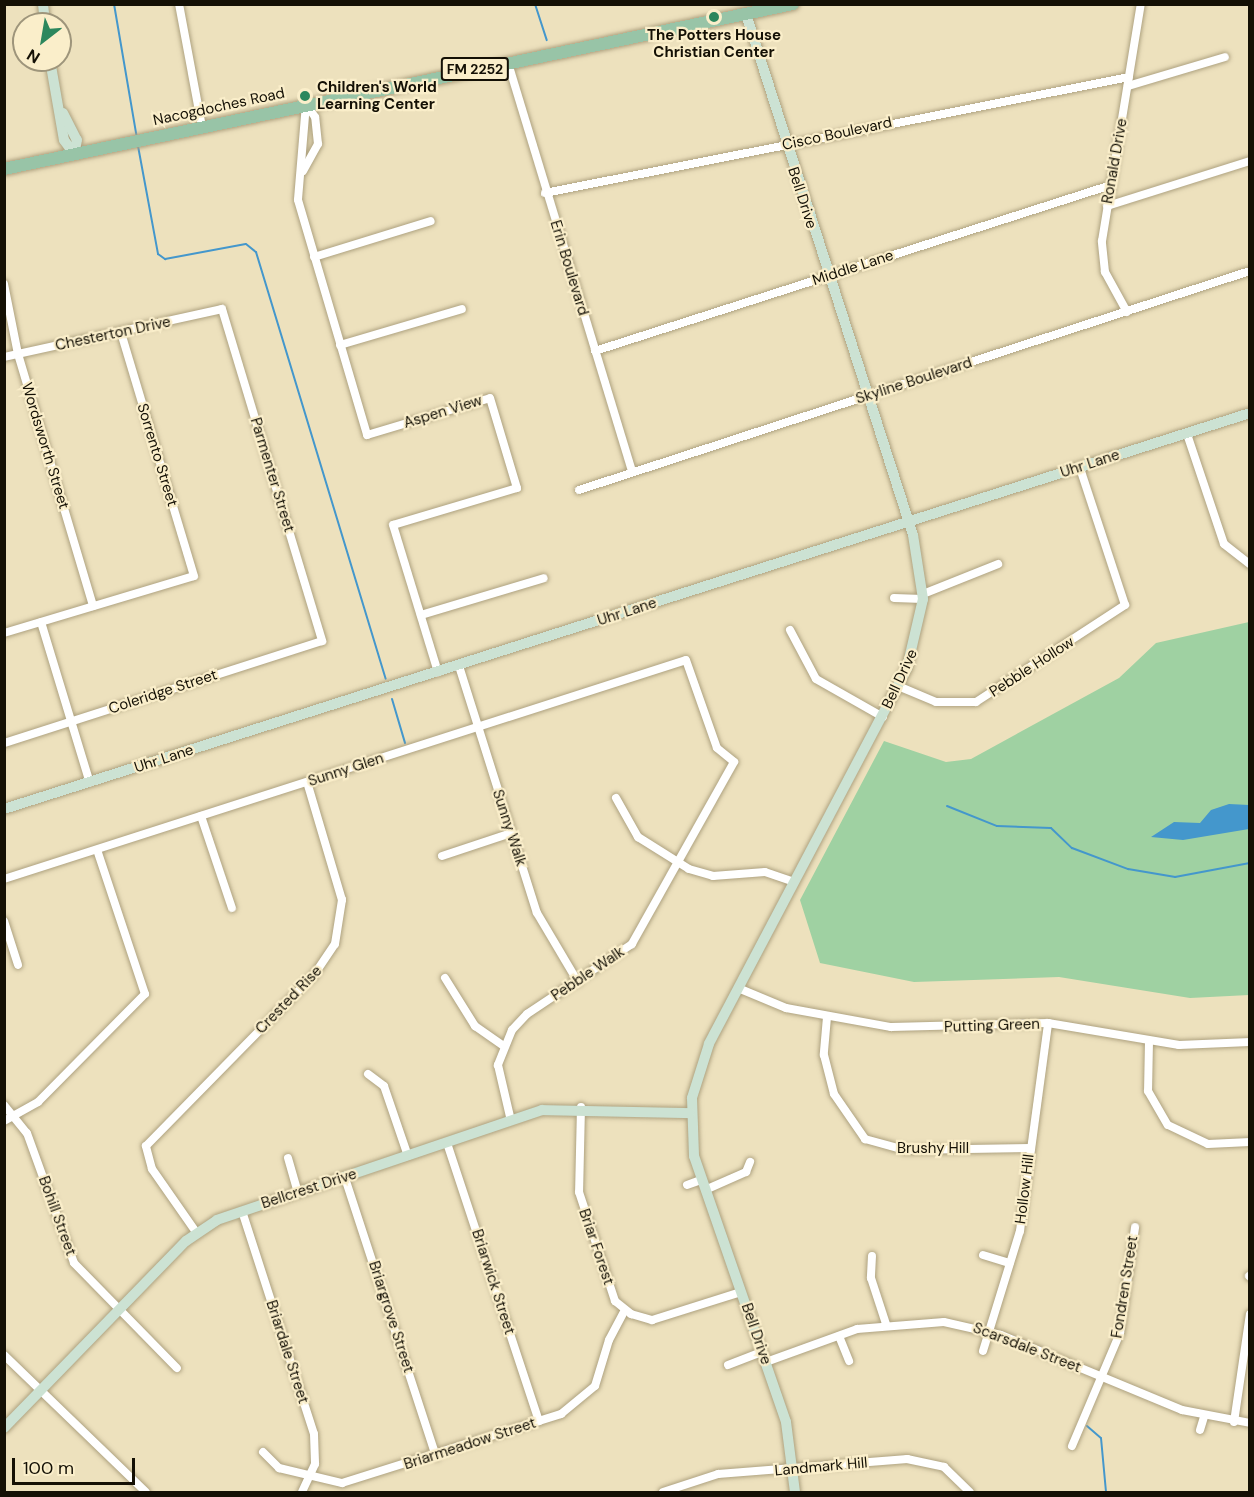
<!DOCTYPE html>
<style>
body{margin:0}
#map{position:relative;width:1254px;height:1497px;overflow:hidden;background:#ede1bd;font-family:"DM Sans",sans-serif}
div>[style]{position:absolute}
.green>*{inset:0;background:#9fd1a2}
.water>*{inset:0;background:#4497cc}
.stream>*{height:2px;margin:-1px;padding:0 1px;transform-origin:1px;border-radius:1px;background:#4497cc}
.roads{filter:drop-shadow(0 0 2px #aea280) drop-shadow(0 0 2px #aea280)}
.street>*{height:8px;margin:-4px;padding:0 4px;transform-origin:4px;border-radius:4px;background:#fff}
.secondary>*{height:10px;margin:-5px;padding:0 5px;transform-origin:5px;border-radius:5px;background:#cce2d3}
.primary>*{height:12px;margin:-6px;padding:0 6px;transform-origin:6px;border-radius:6px;background:#98c4a7}
.dots>*{width:16px;height:16px;translate:-50% -50%;box-sizing:border-box;border:3px solid #faeeca;border-radius:50%}
span{translate:-50% -50%;white-space:nowrap;text-align:center;line-height:1.15;-webkit-text-stroke:4.5px #faeeca;paint-order:stroke}
.shield-label span{padding:2px 4px;background:#faeeca;border:2px solid;border-radius:4px;-webkit-text-stroke-width:0}
.shield-label{font-size:14px;color:#141005;font-weight:700}
.poi-label{font-size:15px;color:#141005;font-weight:700}
.left{translate:0 -50%;text-align:left}
.street-label{font-size:15px;color:#141005}
.frame{position:absolute;inset:0;border:6px solid #141005;pointer-events:none}
.north{position:absolute;left:12px;top:12px;width:60px;height:60px;box-sizing:border-box;background:#faeeca;border:2px solid #9e957b;border-radius:50%;rotate:211deg;font-size:16px;font-weight:700;line-height:24px;text-align:center;color:#141005}
.north::after{content:'';display:block;margin:auto;width:21px;height:27px;background:#2c875d;clip-path:polygon(50% 0,100% 100%,50% 72%,0 100%)}
.scale{position:absolute;left:12px;top:1458px;width:123px;height:27px;box-sizing:border-box;border:3px solid #141005;border-top:0;padding-left:8px;font-size:18px;line-height:21px;white-space:nowrap;color:#141005;-webkit-text-stroke:4px #faeeca;paint-order:stroke}
</style>
<div id="map">
<div class="green">
<i style="clip-path:polygon(1249px 622px,1249px 995px,1190px 998px,1059px 977px,914px 982px,820px 963px,800px 900px,884px 741px,946px 762px,971px 759px,1119px 678px,1156px 643px)"></i>
</div>
<div class="water">
<i style="clip-path:polygon(1229px 804px,1249px 805px,1249px 829px,1183px 840px,1151px 837px,1174px 822px,1200px 823px,1211px 810px)"></i>
</div>
<div class="stream">
<i style="left:58px;top:4px;width:5px"></i>
<i style="left:114px;top:4px;width:136px;rotate:80.3deg"></i>
<i style="left:535px;top:4px;width:38px;rotate:72deg"></i>
<i style="left:4px;top:5px;width:9px;rotate:-6deg"></i>
<i style="left:138px;top:146px;width:110px;rotate:79.5deg"></i>
<i style="left:158px;top:254px;width:9px;rotate:36deg"></i>
<i style="left:165px;top:259px;width:82px;rotate:-10.5deg"></i>
<i style="left:246px;top:244px;width:13px;rotate:39deg"></i>
<i style="left:256px;top:252px;width:446px;rotate:73.1deg"></i>
<i style="left:392px;top:699px;width:46px;rotate:73.5deg"></i>
<i style="left:947px;top:806px;width:54px;rotate:21.8deg"></i>
<i style="left:997px;top:826px;width:54px;rotate:2.1deg"></i>
<i style="left:1051px;top:828px;width:29px;rotate:44deg"></i>
<i style="left:1072px;top:848px;width:60px;rotate:20.6deg"></i>
<i style="left:1128px;top:869px;width:48px;rotate:9.7deg"></i>
<i style="left:1175px;top:877px;width:76px;rotate:-10.6deg"></i>
<i style="left:1087px;top:1426px;width:18px;rotate:41deg"></i>
<i style="left:1101px;top:1438px;width:54px;rotate:84.7deg"></i>
</div>
<div class="roads">
<div class="street">
<i style="left:179px;top:4px;width:125px;rotate:79.4deg"></i>
<i style="left:508px;top:63px;width:427px;rotate:73.1deg"></i>
<i style="left:1128px;top:86px;width:101px;rotate:-16.6deg"></i>
<i style="left:306px;top:104px;width:96px;rotate:94.8deg"></i>
<i style="left:298px;top:200px;width:245px;rotate:73.6deg"></i>
<i style="left:367px;top:435px;width:128px;rotate:-16.7deg"></i>
<i style="left:490px;top:398px;width:94px;rotate:73.3deg"></i>
<i style="left:517px;top:488px;width:129px;rotate:163.4deg"></i>
<i style="left:393px;top:525px;width:154px;rotate:73deg"></i>
<i style="left:303px;top:171px;width:31px;rotate:-61deg"></i>
<i style="left:318px;top:144px;width:27px;rotate:-96deg"></i>
<i style="left:315px;top:117px;width:16px;rotate:-125deg"></i>
<i style="left:545px;top:193px;width:595px;rotate:-11.23deg"></i>
<i style="left:1107px;top:206px;width:150px;rotate:-17.5deg"></i>
<i style="left:314px;top:257px;width:122px;rotate:-17.1deg"></i>
<i style="left:4px;top:284px;width:71px;rotate:78.7deg"></i>
<i style="left:18px;top:354px;width:263px;rotate:73.4deg"></i>
<i style="left:1127px;top:312px;width:46px;rotate:-118.8deg"></i>
<i style="left:1105px;top:272px;width:31px;rotate:-96deg"></i>
<i style="left:1102px;top:241px;width:240px;rotate:-80.7deg"></i>
<i style="left:340px;top:345px;width:127px;rotate:-16.4deg"></i>
<i style="left:595px;top:351px;width:542px;rotate:-17.83deg"></i>
<i style="left:4px;top:357px;width:223px;rotate:-12.4deg"></i>
<i style="left:222px;top:309px;width:347px;rotate:73.2deg"></i>
<i style="left:322px;top:641px;width:334px;rotate:162.2deg"></i>
<i style="left:1187px;top:434px;width:116px;rotate:71.4deg"></i>
<i style="left:1224px;top:544px;width:33px;rotate:38deg"></i>
<i style="left:579px;top:490px;width:706px;rotate:-18.08deg"></i>
<i style="left:923px;top:594px;width:81px;rotate:-21.8deg"></i>
<i style="left:894px;top:598px;width:29px;rotate:2deg"></i>
<i style="left:421px;top:615px;width:128px;rotate:-16.7deg"></i>
<i style="left:41px;top:622px;width:168px;rotate:73.1deg"></i>
<i style="left:790px;top:630px;width:55px;rotate:62deg"></i>
<i style="left:816px;top:679px;width:77px;rotate:29.6deg"></i>
<i style="left:4px;top:633px;width:198px;rotate:-16.7deg"></i>
<i style="left:194px;top:576px;width:254px;rotate:-106.7deg"></i>
<i style="left:459px;top:666px;width:259px;rotate:72.5deg"></i>
<i style="left:537px;top:913px;width:80px;rotate:59.3deg"></i>
<i style="left:898px;top:686px;width:41px;rotate:22.8deg"></i>
<i style="left:936px;top:702px;width:40px"></i>
<i style="left:976px;top:702px;width:178px;rotate:-33.1deg"></i>
<i style="left:1125px;top:605px;width:144px;rotate:-108.2deg"></i>
<i style="left:616px;top:798px;width:45px;rotate:60.6deg"></i>
<i style="left:638px;top:837px;width:60px;rotate:32.1deg"></i>
<i style="left:689px;top:869px;width:25px;rotate:16deg"></i>
<i style="left:713px;top:876px;width:52px;rotate:-4.4deg"></i>
<i style="left:765px;top:872px;width:31px;rotate:19deg"></i>
<i style="left:201px;top:816px;width:97px;rotate:71.4deg"></i>
<i style="left:442px;top:856px;width:73px;rotate:-18.4deg"></i>
<i style="left:4px;top:879px;width:716px;rotate:-17.8deg"></i>
<i style="left:686px;top:660px;width:93px;rotate:70.6deg"></i>
<i style="left:717px;top:748px;width:22px;rotate:39deg"></i>
<i style="left:734px;top:762px;width:209px;rotate:119.3deg"></i>
<i style="left:632px;top:944px;width:126px;rotate:146.3deg"></i>
<i style="left:527px;top:1014px;width:22px;rotate:133deg"></i>
<i style="left:512px;top:1030px;width:38px;rotate:112deg"></i>
<i style="left:498px;top:1065px;width:57px;rotate:76.9deg"></i>
<i style="left:4px;top:921px;width:46px;rotate:72.3deg"></i>
<i style="left:445px;top:978px;width:57px;rotate:58deg"></i>
<i style="left:475px;top:1026px;width:35px;rotate:35deg"></i>
<i style="left:738px;top:988px;width:52px;rotate:22.6deg"></i>
<i style="left:786px;top:1008px;width:107px;rotate:10.3deg"></i>
<i style="left:891px;top:1027px;width:157px;rotate:-1.5deg"></i>
<i style="left:1048px;top:1023px;width:133px;rotate:9.5deg"></i>
<i style="left:1179px;top:1045px;width:71px;rotate:-2.4deg"></i>
<i style="left:827px;top:1017px;width:38px;rotate:95deg"></i>
<i style="left:824px;top:1055px;width:40px;rotate:75.6deg"></i>
<i style="left:834px;top:1094px;width:55px;rotate:55.4deg"></i>
<i style="left:865px;top:1139px;width:41px;rotate:15.4deg"></i>
<i style="left:905px;top:1150px;width:125px;rotate:-0.9deg"></i>
<i style="left:1149px;top:1041px;width:50px;rotate:91.1deg"></i>
<i style="left:1148px;top:1091px;width:39px;rotate:60deg"></i>
<i style="left:1168px;top:1125px;width:44px;rotate:25.4deg"></i>
<i style="left:1208px;top:1144px;width:42px;rotate:-2.7deg"></i>
<i style="left:368px;top:1074px;width:20px;rotate:37deg"></i>
<i style="left:384px;top:1086px;width:74px;rotate:71.1deg"></i>
<i style="left:4px;top:1105px;width:36px;rotate:51deg"></i>
<i style="left:27px;top:1133px;width:138px;rotate:70.1deg"></i>
<i style="left:74px;top:1263px;width:147px;rotate:45.6deg"></i>
<i style="left:581px;top:1107px;width:85px;rotate:91.3deg"></i>
<i style="left:579px;top:1192px;width:115px;rotate:71.7deg"></i>
<i style="left:615px;top:1301px;width:21px;rotate:39deg"></i>
<i style="left:631px;top:1314px;width:22px;rotate:16deg"></i>
<i style="left:652px;top:1320px;width:93px;rotate:-17.5deg"></i>
<i style="left:4px;top:1121px;width:39px;rotate:-29deg"></i>
<i style="left:38px;top:1102px;width:152px;rotate:-45.3deg"></i>
<i style="left:145px;top:994px;width:152px;rotate:-108.4deg"></i>
<i style="left:447px;top:1143px;width:293px;rotate:71.7deg"></i>
<i style="left:288px;top:1158px;width:36px;rotate:74deg"></i>
<i style="left:345px;top:1178px;width:293px;rotate:71.9deg"></i>
<i style="left:687px;top:1185px;width:15px;rotate:-20deg"></i>
<i style="left:705px;top:1190px;width:45px;rotate:-23.7deg"></i>
<i style="left:746px;top:1172px;width:11px;rotate:-68deg"></i>
<i style="left:242px;top:1211px;width:234px;rotate:72.1deg"></i>
<i style="left:314px;top:1434px;width:30px;rotate:88deg"></i>
<i style="left:315px;top:1464px;width:31px;rotate:115deg"></i>
<i style="left:196px;top:1232px;width:77px;rotate:-124.9deg"></i>
<i style="left:152px;top:1169px;width:24px;rotate:-105deg"></i>
<i style="left:146px;top:1146px;width:240px;rotate:-45.5deg"></i>
<i style="left:314px;top:975px;width:37px;rotate:-56deg"></i>
<i style="left:335px;top:944px;width:45px;rotate:-81deg"></i>
<i style="left:342px;top:900px;width:123px;rotate:-106.5deg"></i>
<i style="left:983px;top:1255px;width:28px;rotate:17deg"></i>
<i style="left:872px;top:1256px;width:22px;rotate:93deg"></i>
<i style="left:871px;top:1278px;width:48px;rotate:71.9deg"></i>
<i style="left:1249px;top:1276px;width:1px;rotate:45deg"></i>
<i style="left:839px;top:1336px;width:27px;rotate:68deg"></i>
<i style="left:983px;top:1351px;width:126px;rotate:-72.9deg"></i>
<i style="left:1020px;top:1231px;width:210px;rotate:-82.3deg"></i>
<i style="left:4px;top:1355px;width:197px;rotate:44deg"></i>
<i style="left:766px;top:1362px;width:97px;rotate:-19.9deg"></i>
<i style="left:857px;top:1329px;width:87px;rotate:-4.6deg"></i>
<i style="left:944px;top:1322px;width:58px;rotate:12.8deg"></i>
<i style="left:1001px;top:1335px;width:196px;rotate:22.5deg"></i>
<i style="left:1182px;top:1410px;width:69px;rotate:10.8deg"></i>
<i style="left:728px;top:1365px;width:36px;rotate:-21deg"></i>
<i style="left:1234px;top:1422px;width:109px;rotate:-81.6deg"></i>
<i style="left:1200px;top:1430px;width:14px;rotate:-73deg"></i>
<i style="left:1072px;top:1446px;width:123px;rotate:-67deg"></i>
<i style="left:1120px;top:1333px;width:107px;rotate:-81.9deg"></i>
<i style="left:263px;top:1452px;width:23px;rotate:45deg"></i>
<i style="left:279px;top:1468px;width:65px;rotate:13.4deg"></i>
<i style="left:342px;top:1483px;width:230px;rotate:-17.5deg"></i>
<i style="left:561px;top:1414px;width:44px;rotate:-39.5deg"></i>
<i style="left:595px;top:1386px;width:48px;rotate:-73.1deg"></i>
<i style="left:609px;top:1340px;width:34px;rotate:-62deg"></i>
<i style="left:663px;top:1492px;width:58px;rotate:-18.1deg"></i>
<i style="left:718px;top:1474px;width:190px;rotate:-4.5deg"></i>
<i style="left:907px;top:1459px;width:38px;rotate:12deg"></i>
<i style="left:944px;top:1467px;width:36px;rotate:44deg"></i>
</div>
<div class="secondary">
<i style="left:43px;top:4px;width:20px;rotate:84deg"></i>
<i style="left:746px;top:14px;width:547px;rotate:72.23deg"></i>
<i style="left:913px;top:535px;width:65px;rotate:81.1deg"></i>
<i style="left:923px;top:599px;width:71px;rotate:103.1deg"></i>
<i style="left:907px;top:668px;width:425px;rotate:117.8deg"></i>
<i style="left:709px;top:1044px;width:57px;rotate:107.5deg"></i>
<i style="left:692px;top:1098px;width:58px;rotate:88deg"></i>
<i style="left:694px;top:1156px;width:281px;rotate:70.9deg"></i>
<i style="left:786px;top:1422px;width:71px;rotate:82.7deg"></i>
<i style="left:50px;top:60px;width:81px;rotate:80.1deg"></i>
<i style="left:64px;top:140px;width:17px;rotate:54deg"></i>
<i style="left:63px;top:113px;width:30px;rotate:63deg"></i>
<i style="left:77px;top:140px;width:14px;rotate:102deg"></i>
<i style="left:4px;top:809px;width:1307px;rotate:-17.63deg"></i>
<i style="left:4px;top:1428px;width:261px;rotate:-45.8deg"></i>
<i style="left:186px;top:1241px;width:37px;rotate:-34deg"></i>
<i style="left:217px;top:1220px;width:343px;rotate:-18.7deg"></i>
<i style="left:542px;top:1110px;width:148px;rotate:1.2deg"></i>
</div>
<div class="primary">
<i style="left:4px;top:169px;width:806px;rotate:-11.81deg"></i>
</div>
</div>
<div class="dots">
<i style="left:714px;top:17px;background:#2c875d"></i>
<i style="left:305px;top:96px;background:#2c875d"></i>
</div>
<div class="shield-label">
<span style="left:475px;top:69px">FM 2252</span>
</div>
<div class="poi-label">
<span style="left:714px;top:44px">The Potters House<br>Christian Center</span>
<span class="left" style="left:317px;top:96px">Children's World<br>Learning Center</span>
</div>
<div class="street-label">
<span style="left:219px;top:107px;rotate:-12deg">Nacogdoches Road</span>
<span style="left:837px;top:134px;rotate:-12deg">Cisco Boulevard</span>
<span style="left:1115px;top:161px;rotate:-80deg">Ronald Drive</span>
<span style="left:802px;top:198px;rotate:72deg">Bell Drive</span>
<span style="left:569px;top:268px;rotate:73deg">Erin Boulevard</span>
<span style="left:853px;top:268px;rotate:-18deg">Middle Lane</span>
<span style="left:113px;top:334px;rotate:-12deg">Chesterton Drive</span>
<span style="left:914px;top:381px;rotate:-18deg">Skyline Boulevard</span>
<span style="left:443px;top:412px;rotate:-17deg">Aspen View</span>
<span style="left:45px;top:446px;rotate:73deg">Wordsworth Street</span>
<span style="left:157px;top:455px;rotate:73deg">Sorrento Street</span>
<span style="left:1090px;top:464px;rotate:-18deg">Uhr Lane</span>
<span style="left:272px;top:475px;rotate:73deg">Parmenter Street</span>
<span style="left:627px;top:612px;rotate:-18deg">Uhr Lane</span>
<span style="left:1032px;top:667px;rotate:-33deg">Pebble Hollow</span>
<span style="left:900px;top:679px;rotate:-65deg">Bell Drive</span>
<span style="left:163px;top:692px;rotate:-18deg">Coleridge Street</span>
<span style="left:164px;top:759px;rotate:-18deg">Uhr Lane</span>
<span style="left:346px;top:770px;rotate:-18deg">Sunny Glen</span>
<span style="left:509px;top:828px;rotate:72deg">Sunny Walk</span>
<span style="left:588px;top:974px;rotate:-34deg">Pebble Walk</span>
<span style="left:289px;top:1000px;rotate:-46deg">Crested Rise</span>
<span style="left:992px;top:1026px;rotate:-2deg">Putting Green</span>
<span style="left:933px;top:1149px">Brushy Hill</span>
<span style="left:309px;top:1189px;rotate:-18deg">Bellcrest Drive</span>
<span style="left:1025px;top:1189px;rotate:-83deg">Hollow Hill</span>
<span style="left:57px;top:1216px;rotate:70deg">Bohill Street</span>
<span style="left:596px;top:1247px;rotate:71deg">Briar Forest</span>
<span style="left:493px;top:1282px;rotate:72deg">Briarwick Street</span>
<span style="left:1125px;top:1287px;rotate:-81deg">Fondren Street</span>
<span style="left:391px;top:1317px;rotate:72deg">Briargrove Street</span>
<span style="left:756px;top:1334px;rotate:71deg">Bell Drive</span>
<span style="left:1027px;top:1348px;rotate:21deg">Scarsdale Street</span>
<span style="left:287px;top:1352px;rotate:72deg">Briardale Street</span>
<span style="left:470px;top:1444px;rotate:-18deg">Briarmeadow Street</span>
<span style="left:821px;top:1467px;rotate:-5deg">Landmark Hill</span>
</div>
<div class="frame"></div>
<div class="north">N</div>
<div class="scale">100 m</div>
</div>
